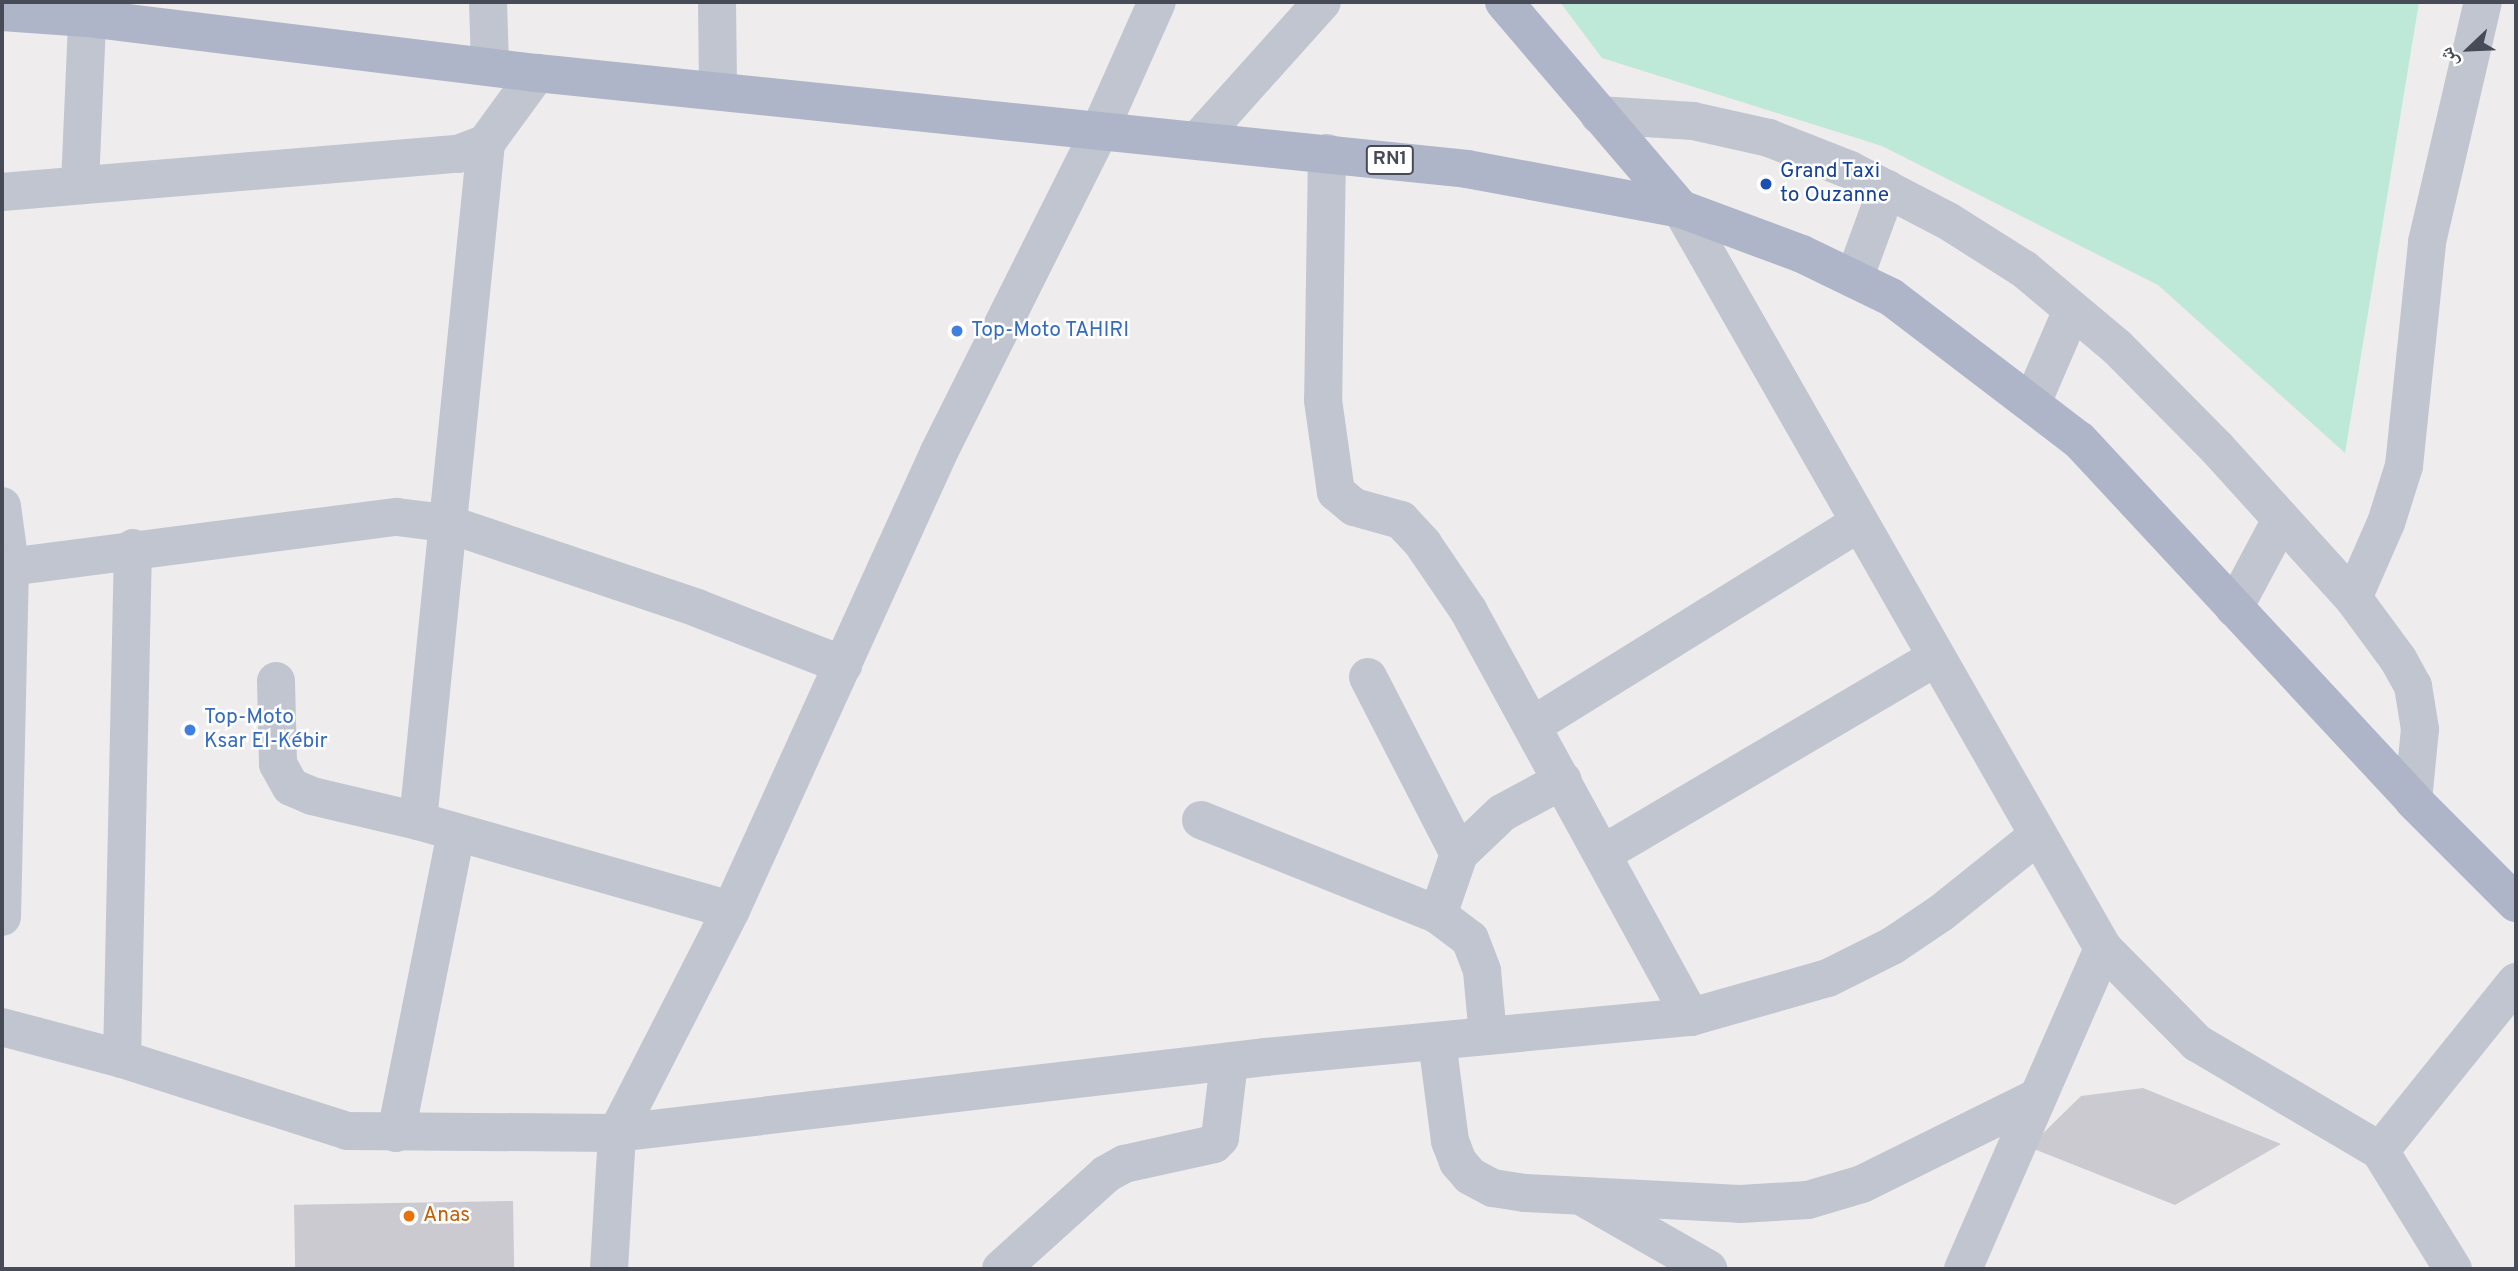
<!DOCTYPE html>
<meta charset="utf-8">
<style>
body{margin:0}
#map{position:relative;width:2518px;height:1271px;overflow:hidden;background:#eeecec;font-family:Overpass,"Noto Naskh Arabic",sans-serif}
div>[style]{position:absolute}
.green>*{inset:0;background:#bee8d8}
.building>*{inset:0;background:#cacad0;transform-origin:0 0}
.minor>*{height:38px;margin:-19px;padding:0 19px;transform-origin:19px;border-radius:19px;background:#c1c5d0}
.major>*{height:38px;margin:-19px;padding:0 19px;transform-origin:19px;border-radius:19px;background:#aeb5c8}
.dots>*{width:19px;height:19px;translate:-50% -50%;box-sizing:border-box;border:4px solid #fff;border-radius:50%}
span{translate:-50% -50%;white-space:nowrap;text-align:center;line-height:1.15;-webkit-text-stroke:5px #fff;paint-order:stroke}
.shield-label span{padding:2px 5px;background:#fff;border:2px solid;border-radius:5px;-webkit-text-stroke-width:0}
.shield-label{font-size:19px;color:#474b57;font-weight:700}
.transit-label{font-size:21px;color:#164399}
.left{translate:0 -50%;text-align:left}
.shop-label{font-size:21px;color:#366cbe}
.food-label{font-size:21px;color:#c56008}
.frame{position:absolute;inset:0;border:4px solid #474b57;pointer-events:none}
.north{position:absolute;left:2434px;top:14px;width:70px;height:70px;-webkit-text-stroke:5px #fff;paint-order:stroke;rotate:247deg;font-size:19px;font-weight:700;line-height:28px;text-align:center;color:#474b57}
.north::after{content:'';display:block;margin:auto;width:24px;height:32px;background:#474b57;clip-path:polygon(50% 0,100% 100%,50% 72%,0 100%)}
</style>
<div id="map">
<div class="green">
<i style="clip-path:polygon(1560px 2px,2419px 2px,2345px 453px,2158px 285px,1882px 146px,1602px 58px)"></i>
</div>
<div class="building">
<i style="clip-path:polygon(2143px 1088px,2281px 1144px,2175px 1205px,2029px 1147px,2081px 1096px)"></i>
<i style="left:513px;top:1201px;width:68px;height:219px;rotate:89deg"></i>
</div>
<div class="minor">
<i style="left:488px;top:2px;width:65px;rotate:88.2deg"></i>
<i style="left:717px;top:2px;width:88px;rotate:89.3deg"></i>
<i style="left:1599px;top:115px;width:94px;rotate:3.7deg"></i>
<i style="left:1693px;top:121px;width:78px;rotate:12.6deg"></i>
<i style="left:1769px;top:138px;width:87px;rotate:21.6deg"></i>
<i style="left:1850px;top:170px;width:110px;rotate:27.5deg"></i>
<i style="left:1948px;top:221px;width:90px;rotate:32.3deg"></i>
<i style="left:2024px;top:269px;width:121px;rotate:40deg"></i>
<i style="left:2117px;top:347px;width:142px;rotate:45.3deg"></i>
<i style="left:2217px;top:448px;width:202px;rotate:47.8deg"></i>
<i style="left:2353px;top:598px;width:76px;rotate:53.6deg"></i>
<i style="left:2398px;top:659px;width:31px;rotate:61deg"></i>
<i style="left:2413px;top:686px;width:44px;rotate:80.8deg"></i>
<i style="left:2420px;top:729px;width:71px;rotate:95.6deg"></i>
<i style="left:1199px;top:139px;width:184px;rotate:-48.1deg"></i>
<i style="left:1327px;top:153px;width:247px;rotate:90.9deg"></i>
<i style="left:1323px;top:400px;width:93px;rotate:82deg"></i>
<i style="left:1336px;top:492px;width:23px;rotate:40deg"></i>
<i style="left:1354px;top:507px;width:49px;rotate:15.5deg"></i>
<i style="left:1401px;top:520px;width:33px;rotate:47deg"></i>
<i style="left:1423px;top:544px;width:80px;rotate:55.7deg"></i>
<i style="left:1468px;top:610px;width:464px;rotate:61.3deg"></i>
<i style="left:80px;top:184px;width:182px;rotate:-87.5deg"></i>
<i style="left:2px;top:192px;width:458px;rotate:-4.8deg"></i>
<i style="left:458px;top:154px;width:30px;rotate:-21deg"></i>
<i style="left:486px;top:143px;width:87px;rotate:-53.9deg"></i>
<i style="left:1681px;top:209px;width:851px;rotate:60.27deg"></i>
<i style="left:2103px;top:948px;width:134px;rotate:45.3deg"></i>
<i style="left:2197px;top:1043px;width:212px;rotate:30.5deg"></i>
<i style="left:2380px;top:1151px;width:139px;rotate:58.3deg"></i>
<i style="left:1854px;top:279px;width:96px;rotate:-69.9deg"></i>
<i style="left:2032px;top:403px;width:101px;rotate:-66.7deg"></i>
<i style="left:2px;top:506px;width:60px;rotate:82.3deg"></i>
<i style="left:10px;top:565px;width:352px;rotate:91.3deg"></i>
<i style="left:2px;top:568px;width:398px;rotate:-7.4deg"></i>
<i style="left:397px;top:517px;width:48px;rotate:7.1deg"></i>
<i style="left:445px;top:523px;width:266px;rotate:18.6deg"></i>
<i style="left:697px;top:608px;width:157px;rotate:21.3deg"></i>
<i style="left:2353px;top:598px;width:82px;rotate:-66.3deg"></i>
<i style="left:2386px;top:523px;width:60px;rotate:-72.5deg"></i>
<i style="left:2404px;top:466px;width:225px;rotate:-84.1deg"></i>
<i style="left:2427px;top:242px;width:246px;rotate:-76.9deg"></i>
<i style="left:2234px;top:608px;width:100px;rotate:-61.9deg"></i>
<i style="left:1368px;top:677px;width:199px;rotate:62.8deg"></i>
<i style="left:276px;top:681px;width:83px;rotate:88.6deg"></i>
<i style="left:278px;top:764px;width:26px;rotate:61deg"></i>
<i style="left:291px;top:787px;width:23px;rotate:23deg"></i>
<i style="left:312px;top:796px;width:109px;rotate:13.3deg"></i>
<i style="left:418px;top:821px;width:325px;rotate:15.9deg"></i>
<i style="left:1533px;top:725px;width:384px;rotate:-31.8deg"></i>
<i style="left:1201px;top:820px;width:255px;rotate:21.8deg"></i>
<i style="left:1438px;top:915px;width:40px;rotate:37deg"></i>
<i style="left:1470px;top:939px;width:34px;rotate:69deg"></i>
<i style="left:1482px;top:971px;width:65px;rotate:84.7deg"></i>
<i style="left:418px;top:821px;width:681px;rotate:-84.27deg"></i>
<i style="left:1604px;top:853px;width:384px;rotate:-30.5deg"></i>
<i style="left:1438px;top:915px;width:65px;rotate:-71deg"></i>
<i style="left:1459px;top:854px;width:59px;rotate:-43.6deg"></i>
<i style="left:1502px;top:813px;width:69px;rotate:-28.4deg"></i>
<i style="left:2px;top:1027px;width:124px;rotate:14.9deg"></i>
<i style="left:122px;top:1059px;width:236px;rotate:17.7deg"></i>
<i style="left:347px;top:1131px;width:270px;rotate:0.4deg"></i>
<i style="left:617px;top:1133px;width:652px;rotate:-6.69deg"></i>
<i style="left:1265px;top:1057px;width:428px;rotate:-5.4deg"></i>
<i style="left:1691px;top:1017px;width:142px;rotate:-15.9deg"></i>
<i style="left:1828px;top:978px;width:72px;rotate:-26.6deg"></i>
<i style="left:1892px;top:946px;width:59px;rotate:-34deg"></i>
<i style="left:1941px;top:913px;width:123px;rotate:-38.7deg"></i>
<i style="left:1437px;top:1041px;width:101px;rotate:82.6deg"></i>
<i style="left:1450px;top:1141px;width:22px;rotate:69deg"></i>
<i style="left:1458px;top:1162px;width:18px;rotate:49deg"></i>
<i style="left:1470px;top:1176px;width:26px;rotate:28deg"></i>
<i style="left:1493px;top:1188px;width:32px;rotate:9deg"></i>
<i style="left:1525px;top:1193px;width:215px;rotate:2.9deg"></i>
<i style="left:1740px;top:1204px;width:68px;rotate:-3.4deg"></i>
<i style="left:1808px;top:1200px;width:56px;rotate:-16.5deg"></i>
<i style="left:1862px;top:1184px;width:196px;rotate:-26.3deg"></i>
<i style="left:122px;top:1059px;width:511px;rotate:-88.77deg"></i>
<i style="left:396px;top:1133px;width:306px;rotate:-78.7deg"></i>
<i style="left:2380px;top:1151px;width:217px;rotate:-51.2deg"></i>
<i style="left:1586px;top:1199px;width:141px;rotate:29.8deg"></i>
<i style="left:609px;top:1269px;width:136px;rotate:-86.6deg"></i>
<i style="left:617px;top:1133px;width:250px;rotate:-62.9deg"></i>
<i style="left:731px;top:910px;width:503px;rotate:-65.57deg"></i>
<i style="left:939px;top:452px;width:358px;rotate:-63.4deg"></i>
<i style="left:1099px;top:132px;width:142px;rotate:-66deg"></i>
<i style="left:1001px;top:1269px;width:142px;rotate:-42.1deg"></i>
<i style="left:1106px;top:1174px;width:21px;rotate:-29deg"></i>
<i style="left:1124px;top:1164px;width:92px;rotate:-12.5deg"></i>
<i style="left:1214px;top:1144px;width:8px;rotate:-45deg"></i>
<i style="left:1220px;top:1138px;width:77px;rotate:-83.2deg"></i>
<i style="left:1963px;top:1269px;width:350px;rotate:-66.4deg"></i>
</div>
<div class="major">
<i style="left:1504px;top:2px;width:272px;rotate:49.5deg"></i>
<i style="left:2px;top:12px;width:85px;rotate:4deg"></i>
<i style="left:87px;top:18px;width:453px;rotate:7deg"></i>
<i style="left:537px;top:73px;width:935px;rotate:5.89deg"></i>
<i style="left:1467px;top:169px;width:218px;rotate:10.6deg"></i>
<i style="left:1681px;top:209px;width:129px;rotate:20.4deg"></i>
<i style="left:1802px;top:254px;width:99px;rotate:25.8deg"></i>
<i style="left:1891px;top:297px;width:236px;rotate:37.3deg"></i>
<i style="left:2079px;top:440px;width:491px;rotate:47.1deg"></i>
<i style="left:2413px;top:800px;width:146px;rotate:45deg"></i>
</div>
<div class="dots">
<i style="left:1766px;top:184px;background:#1a4fb4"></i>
<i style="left:957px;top:331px;background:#3f7fe0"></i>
<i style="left:190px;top:730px;background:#3f7fe0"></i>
<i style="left:409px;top:1216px;background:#e8710a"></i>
</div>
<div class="shield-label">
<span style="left:1390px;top:160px">RN1</span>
</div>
<div class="transit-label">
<span class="left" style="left:1780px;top:184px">Grand Taxi<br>to Ouzanne</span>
</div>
<div class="shop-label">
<span class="left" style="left:971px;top:331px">Top-Moto TAHIRI</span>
<span class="left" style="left:204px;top:730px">Top-Moto<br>Ksar El-Kébir</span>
</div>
<div class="food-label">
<span class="left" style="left:423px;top:1216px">Anas</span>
</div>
<div class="frame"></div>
<div class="north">ش</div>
</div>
